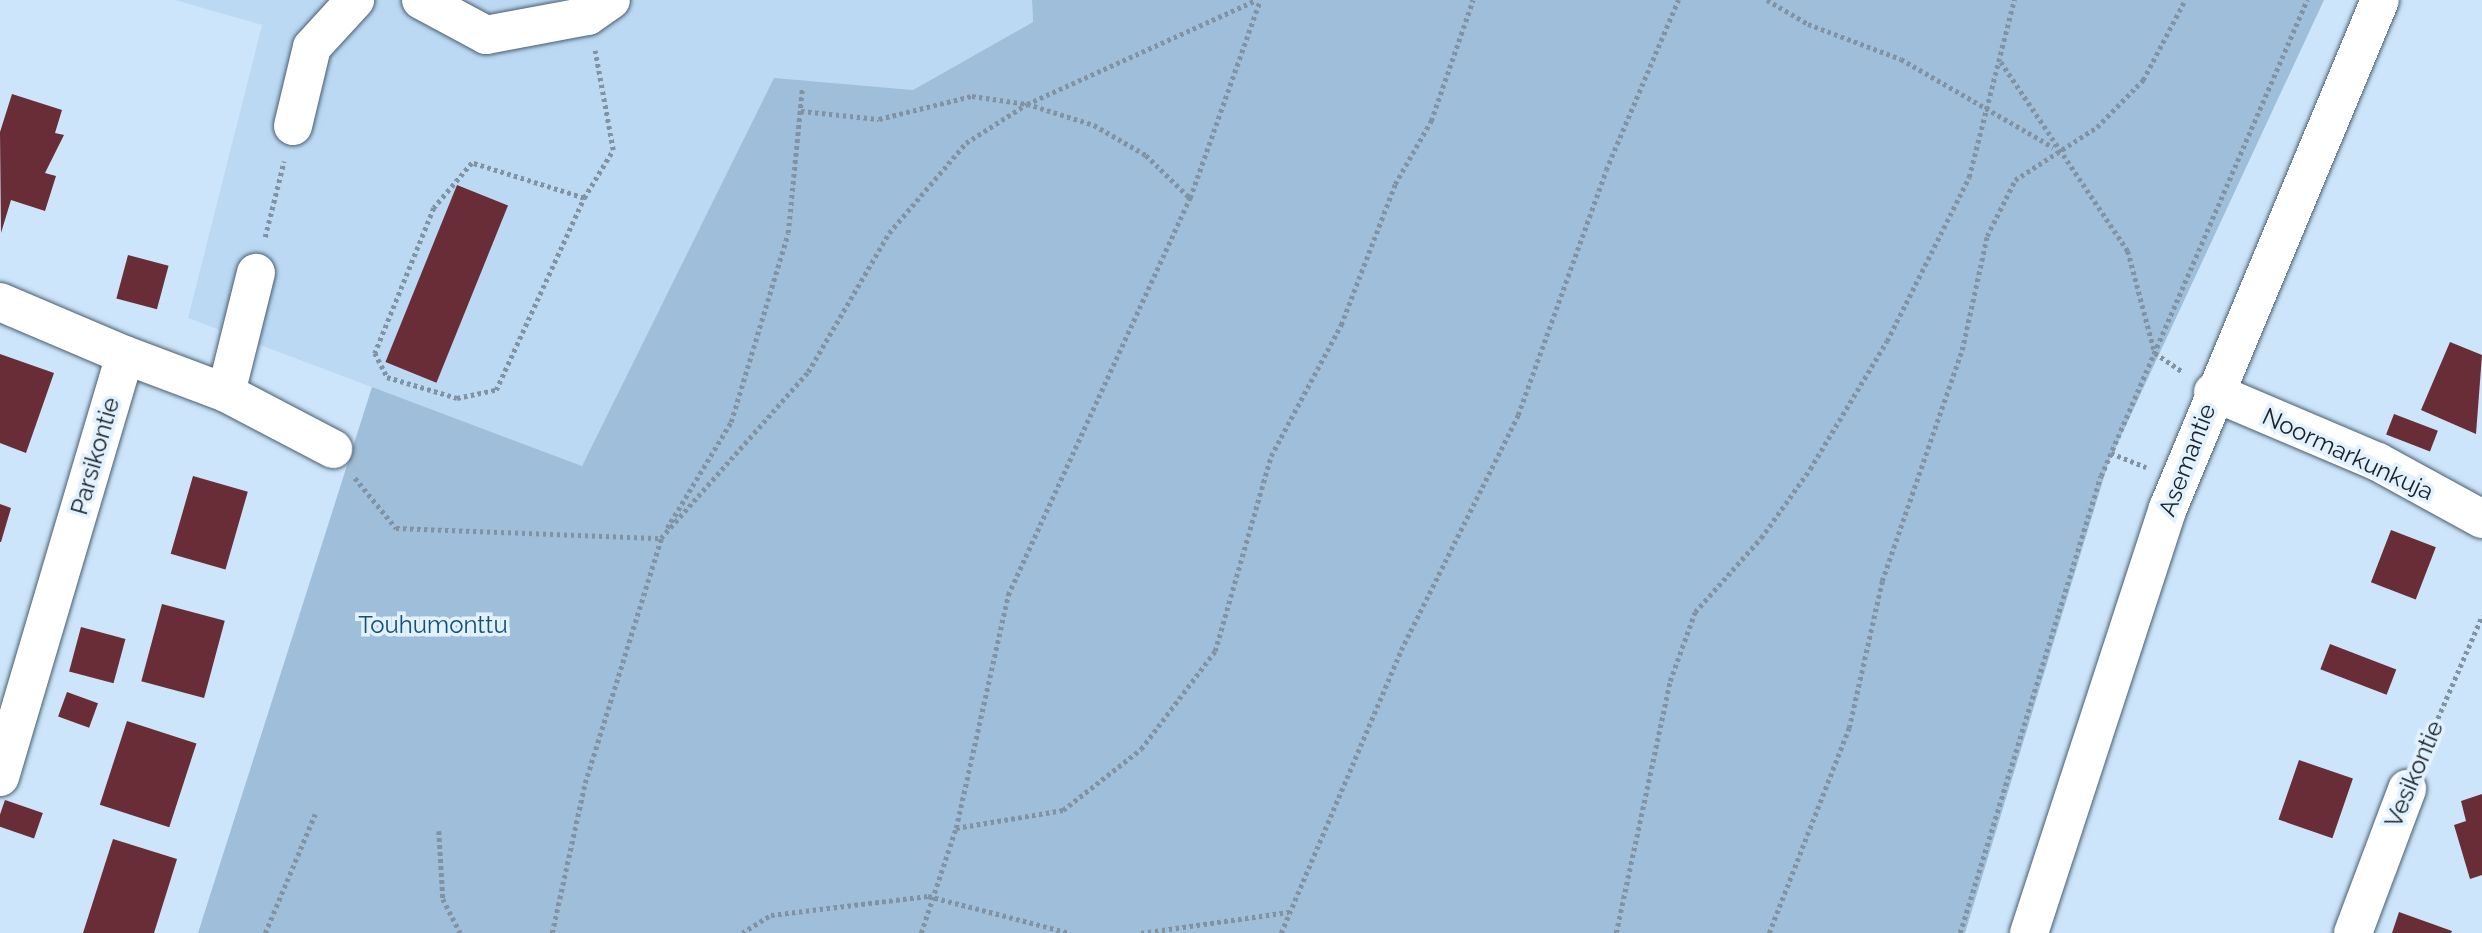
<!DOCTYPE html>
<style>
body{margin:0}
#map{position:relative;width:2482px;height:933px;overflow:hidden;background:#cde5fa;font-family:Raleway,sans-serif}
div>[style]{position:absolute}
.built>*{inset:0;background:#bcd9f4}
.green>*{inset:0;background:#9fbed9}
.building>*{inset:0;background:#682d36;transform-origin:0 0}
.path>*{height:4.5px;margin-top:-2.25px;transform-origin:0;background:repeating-linear-gradient(90deg,#8192a2 0 3.5px,transparent 0 7px)}
.roads{filter:drop-shadow(0 0 2px #495e70) drop-shadow(0 0 2px #495e70)}
.street>*{height:38px;margin:-19px;padding:0 19px;transform-origin:19px;border-radius:19px;background:#fff}
.secondary>*{height:38px;margin:-19px;padding:0 19px;transform-origin:19px;border-radius:19px;background:#fff}
span{translate:-50% -50%;white-space:nowrap;text-align:center;line-height:1.15;-webkit-text-stroke:7px #e2f1fe;paint-order:stroke}
.street-label{font-size:24px;color:#182129}
.park-label{font-size:24px;color:#154f79}
</style>
<div id="map">
<div class="built">
<i style="clip-path:polygon(175px 0,1032px 0,1033px 22px,913px 90px,774px 79px,582px 466px,188px 318px,262px 25px)"></i>
</div>
<div class="green">
<i style="clip-path:polygon(1032px 0,2324px 0,2108px 464px,1965px 933px,198px 933px,372px 387px,582px 466px,774px 78px,913px 90px,1033px 22px)"></i>
</div>
<div class="building">
<i style="clip-path:polygon(12px 94px,62px 110px,55px 133px,64px 135px,45px 173px,56px 176px,45px 211px,11px 200px,1px 233px,0 132px)"></i>
<i style="left:457px;top:185px;width:55px;height:191px;rotate:22deg"></i>
<i style="left:128px;top:255px;width:42px;height:45px;rotate:15deg"></i>
<i style="clip-path:polygon(2450px 342px,2482px 355px,2476px 434px,2421px 410px)"></i>
<i style="clip-path:polygon(0 354px,54px 373px,26px 453px,0 443px)"></i>
<i style="left:2394px;top:414px;width:47px;height:22px;rotate:21deg"></i>
<i style="left:193px;top:476px;width:57px;height:81px;rotate:16deg"></i>
<i style="clip-path:polygon(0 504px,11px 508px,1px 542px,0 542px)"></i>
<i style="left:2391px;top:530px;width:48px;height:56px;rotate:21deg"></i>
<i style="left:162px;top:604px;width:65px;height:80px;rotate:15deg"></i>
<i style="left:81px;top:627px;width:46px;height:46px;rotate:15deg"></i>
<i style="left:2330px;top:644px;width:71px;height:27px;rotate:21deg"></i>
<i style="left:67px;top:692px;width:33px;height:26px;rotate:20deg"></i>
<i style="left:127px;top:721px;width:73px;height:88px;rotate:18deg"></i>
<i style="left:2299px;top:760px;width:57px;height:63px;rotate:19deg"></i>
<i style="clip-path:polygon(2482px 794px,2482px 875px,2470px 879px,2454px 825px,2466px 821px,2461px 801px)"></i>
<i style="left:5px;top:800px;width:40px;height:27px;rotate:19deg"></i>
<i style="clip-path:polygon(113px 839px,177px 859px,154px 933px,83px 933px)"></i>
<i style="clip-path:polygon(2399px 912px,2452px 931px,2451px 933px,2392px 933px)"></i>
</div>
<div class="path">
<i style="left:1767px;top:0;width:48px;rotate:30.3deg"></i>
<i style="left:1808px;top:24px;width:99px;rotate:20.6deg"></i>
<i style="left:1901px;top:59px;width:176px;rotate:30.1deg"></i>
<i style="left:2001px;top:62px;width:228px;rotate:56.1deg"></i>
<i style="left:2128px;top:251px;width:106px;rotate:75.2deg"></i>
<i style="left:2155px;top:353px;width:32px;rotate:34deg"></i>
<i style="left:801px;top:111px;width:78px;rotate:5.9deg"></i>
<i style="left:879px;top:119px;width:96px;rotate:-13.9deg"></i>
<i style="left:972px;top:96px;width:56px;rotate:8.3deg"></i>
<i style="left:1027px;top:104px;width:70px;rotate:17.4deg"></i>
<i style="left:1094px;top:125px;width:60px;rotate:30deg"></i>
<i style="left:1146px;top:155px;width:62px;rotate:44.3deg"></i>
<i style="left:584px;top:198px;width:117px;rotate:-162.6deg"></i>
<i style="left:472px;top:163px;width:59px;rotate:130.2deg"></i>
<i style="left:434px;top:208px;width:157px;rotate:112.1deg"></i>
<i style="left:375px;top:353px;width:27px;rotate:63deg"></i>
<i style="left:387px;top:377px;width:73px;rotate:16.7deg"></i>
<i style="left:457px;top:398px;width:40px;rotate:-12deg"></i>
<i style="left:496px;top:390px;width:211px;rotate:-65.4deg"></i>
<i style="left:584px;top:198px;width:56px;rotate:-58.9deg"></i>
<i style="left:613px;top:150px;width:101px;rotate:-100.3deg"></i>
<i style="left:265px;top:237px;width:78px;rotate:-76deg"></i>
<i style="left:2111px;top:453px;width:38px;rotate:22deg"></i>
<i style="left:355px;top:478px;width:65px;rotate:50.6deg"></i>
<i style="left:396px;top:528px;width:265px;rotate:2.2deg"></i>
<i style="left:661px;top:538px;width:222px;rotate:-48.5deg"></i>
<i style="left:808px;top:372px;width:161px;rotate:-59.8deg"></i>
<i style="left:889px;top:233px;width:118px;rotate:-49.5deg"></i>
<i style="left:966px;top:143px;width:72px;rotate:-32.6deg"></i>
<i style="left:1027px;top:104px;width:252px;rotate:-24.4deg"></i>
<i style="left:667px;top:528px;width:124px;rotate:-58.9deg"></i>
<i style="left:731px;top:422px;width:197px;rotate:-73.2deg"></i>
<i style="left:788px;top:233px;width:144px;rotate:-84.4deg"></i>
<i style="left:2421px;top:757px;width:154px;rotate:-66.6deg"></i>
<i style="left:956px;top:828px;width:109px;rotate:-9.5deg"></i>
<i style="left:1063px;top:810px;width:99px;rotate:-38deg"></i>
<i style="left:1141px;top:749px;width:123px;rotate:-52.9deg"></i>
<i style="left:1215px;top:651px;width:203px;rotate:-74deg"></i>
<i style="left:1271px;top:456px;width:149px;rotate:-61.9deg"></i>
<i style="left:1341px;top:325px;width:151px;rotate:-69deg"></i>
<i style="left:1395px;top:184px;width:73px;rotate:-60.3deg"></i>
<i style="left:1431px;top:121px;width:128px;rotate:-70.9deg"></i>
<i style="left:439px;top:831px;width:68px;rotate:86.6deg"></i>
<i style="left:443px;top:899px;width:38px;rotate:63deg"></i>
<i style="left:265px;top:933px;width:129px;rotate:-67.2deg"></i>
<i style="left:552px;top:933px;width:154px;rotate:-77.6deg"></i>
<i style="left:585px;top:783px;width:256px;rotate:-72.7deg"></i>
<i style="left:742px;top:933px;width:34px;rotate:-32deg"></i>
<i style="left:771px;top:915px;width:158px;rotate:-6.9deg"></i>
<i style="left:928px;top:896px;width:147px;rotate:14.6deg"></i>
<i style="left:921px;top:933px;width:111px;rotate:-71.6deg"></i>
<i style="left:956px;top:828px;width:239px;rotate:-77.4deg"></i>
<i style="left:1008px;top:595px;width:437px;rotate:-65.4deg"></i>
<i style="left:1190px;top:198px;width:210px;rotate:-70.5deg"></i>
<i style="left:1141px;top:933px;width:149px;rotate:-8.1deg"></i>
<i style="left:1281px;top:933px;width:307px;rotate:-67deg"></i>
<i style="left:1401px;top:650px;width:263px;rotate:-63.5deg"></i>
<i style="left:1518px;top:415px;width:260px;rotate:-70.2deg"></i>
<i style="left:1606px;top:170px;width:185px;rotate:-67deg"></i>
<i style="left:1616px;top:933px;width:258px;rotate:-77.9deg"></i>
<i style="left:1670px;top:681px;width:73px;rotate:-70.1deg"></i>
<i style="left:1695px;top:612px;width:99px;rotate:-48.3deg"></i>
<i style="left:1761px;top:538px;width:85px;rotate:-54.6deg"></i>
<i style="left:1810px;top:469px;width:149px;rotate:-59deg"></i>
<i style="left:1887px;top:341px;width:183px;rotate:-63.4deg"></i>
<i style="left:1969px;top:177px;width:183px;rotate:-75.7deg"></i>
<i style="left:1769px;top:933px;width:220px;rotate:-68.7deg"></i>
<i style="left:1849px;top:728px;width:151px;rotate:-77.3deg"></i>
<i style="left:1882px;top:581px;width:244px;rotate:-70.9deg"></i>
<i style="left:1962px;top:350px;width:117px;rotate:-77.6deg"></i>
<i style="left:1987px;top:236px;width:63px;rotate:-63.4deg"></i>
<i style="left:2015px;top:180px;width:98px;rotate:-32.9deg"></i>
<i style="left:2097px;top:127px;width:66px;rotate:-45.6deg"></i>
<i style="left:2143px;top:80px;width:90px;rotate:-62.3deg"></i>
<i style="left:1960px;top:933px;width:478px;rotate:-72.9deg"></i>
<i style="left:2101px;top:476px;width:519px;rotate:-66.6deg"></i>
</div>
<div class="roads">
<div class="street">
<i style="left:421px;top:0;width:74px;rotate:28.3deg"></i>
<i style="left:486px;top:35px;width:104px;rotate:-10.6deg"></i>
<i style="left:588px;top:16px;width:28px;rotate:-35deg"></i>
<i style="left:293px;top:126px;width:81px;rotate:-76.5deg"></i>
<i style="left:312px;top:47px;width:64px;rotate:-47.5deg"></i>
<i style="left:0;top:302px;width:136px;rotate:23deg"></i>
<i style="left:2213px;top:392px;width:179px;rotate:23deg"></i>
<i style="left:2378px;top:462px;width:119px;rotate:28.7deg"></i>
<i style="left:226px;top:393px;width:124px;rotate:-76deg"></i>
<i style="left:0;top:777px;width:440px;rotate:-73.5deg"></i>
<i style="left:125px;top:355px;width:108px;rotate:20.6deg"></i>
<i style="left:226px;top:393px;width:121px;rotate:27.6deg"></i>
<i style="left:2353px;top:933px;width:154px;rotate:-69.4deg"></i>
</div>
<div class="secondary">
<i style="left:2029px;top:933px;width:447px;rotate:-71.9deg"></i>
<i style="left:2168px;top:508px;width:550px;rotate:-67.35deg"></i>
</div>
</div>
<div class="street-label">
<span style="left:2348px;top:454px;rotate:25deg">Noormarkunkuja</span>
<span style="left:95px;top:456px;rotate:-74deg">Parsikontie</span>
<span style="left:2187px;top:460px;rotate:-69deg">Asemantie</span>
<span style="left:2414px;top:774px;rotate:-67deg">Vesikontie</span>
</div>
<div class="park-label">
<span style="left:433px;top:625px">Touhumonttu</span>
</div>
</div>
